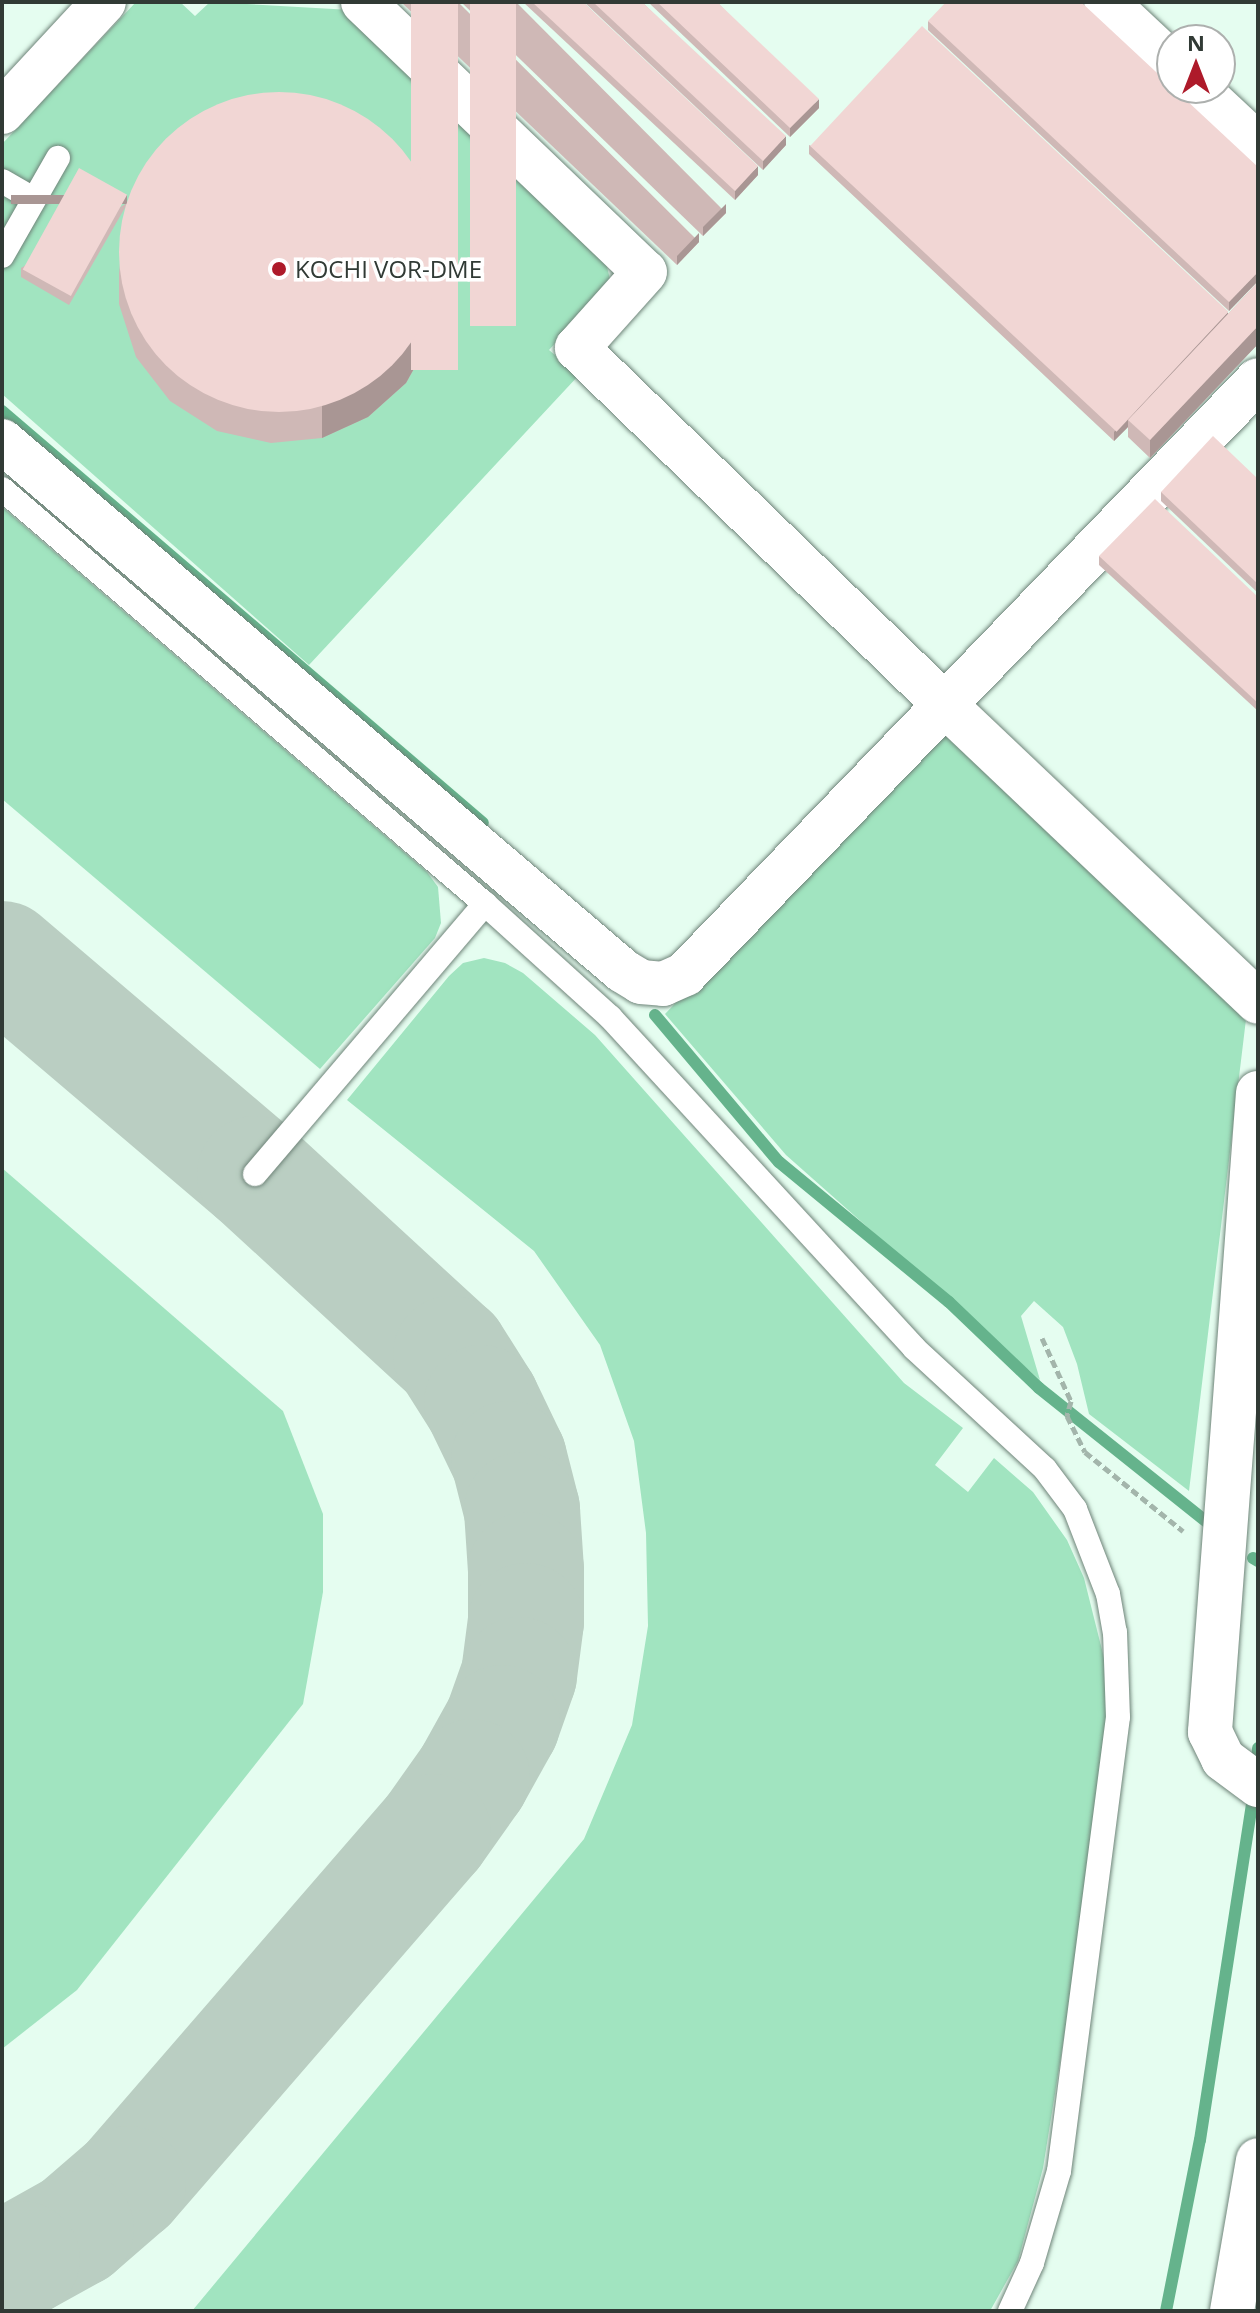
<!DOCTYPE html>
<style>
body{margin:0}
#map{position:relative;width:1260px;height:2313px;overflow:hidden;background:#e5fdf0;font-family:"Open Sans",sans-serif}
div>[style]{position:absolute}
.green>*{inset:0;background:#a1e4c0}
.stream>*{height:12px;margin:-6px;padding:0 6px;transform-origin:6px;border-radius:6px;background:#65b38c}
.taxiway>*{height:116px;margin:-58px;padding:0 58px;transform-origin:58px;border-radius:58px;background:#bacec2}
.path>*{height:5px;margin-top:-2.5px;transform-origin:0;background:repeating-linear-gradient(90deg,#a3b5ab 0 8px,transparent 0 12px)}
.roads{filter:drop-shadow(0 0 2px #6f8479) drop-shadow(0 0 2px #6f8479)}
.service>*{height:24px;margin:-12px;padding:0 12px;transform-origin:12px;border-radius:12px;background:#fff}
.minor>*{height:44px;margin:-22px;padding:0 22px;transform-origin:22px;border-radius:22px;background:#fff}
.tertiary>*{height:44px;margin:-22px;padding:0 22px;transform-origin:22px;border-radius:22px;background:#fff}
.wall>*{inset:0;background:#cfb8b6}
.shaded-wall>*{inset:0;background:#a99694;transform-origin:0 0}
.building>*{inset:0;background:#f1d6d4;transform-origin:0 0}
.round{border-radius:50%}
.dots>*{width:22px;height:22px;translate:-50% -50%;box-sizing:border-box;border:4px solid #fff;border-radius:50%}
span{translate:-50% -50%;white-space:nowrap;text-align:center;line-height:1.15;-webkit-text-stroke:7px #fff;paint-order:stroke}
.poi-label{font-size:24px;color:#313a35}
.left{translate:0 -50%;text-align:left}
.frame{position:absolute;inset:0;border:4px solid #313a35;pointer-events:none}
.north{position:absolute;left:1156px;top:24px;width:80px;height:80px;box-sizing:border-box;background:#fff;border:2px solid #adb0ae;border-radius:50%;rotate:0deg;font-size:22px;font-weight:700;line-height:32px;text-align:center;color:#313a35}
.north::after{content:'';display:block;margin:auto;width:28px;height:36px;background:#ae1a2a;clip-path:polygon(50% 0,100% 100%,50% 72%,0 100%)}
</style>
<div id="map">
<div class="green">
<i style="clip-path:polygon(136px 2px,180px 2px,195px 16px,210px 2px,351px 10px,603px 251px,611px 283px,549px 350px,579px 375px,309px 665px,2px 394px,2px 144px)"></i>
<i style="clip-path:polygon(2px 507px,427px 872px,438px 887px,441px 923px,435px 938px,320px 1069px,2px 799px)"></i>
<i style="clip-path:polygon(944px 723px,1247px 1011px,1189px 1491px,1089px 1414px,1077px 1364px,1063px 1327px,1034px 1301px,1021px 1316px,1040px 1380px,786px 1155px,665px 1014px)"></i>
<i style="clip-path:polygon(484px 958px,505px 963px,523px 973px,595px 1035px,904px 1383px,963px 1428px,935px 1465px,968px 1492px,994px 1458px,1033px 1492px,1067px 1540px,1084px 1578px,1105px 1662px,1108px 1704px,1105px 1782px,1043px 2168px,1018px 2261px,990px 2311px,192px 2311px,584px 1839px,632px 1725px,648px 1626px,646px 1533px,634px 1441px,600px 1345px,534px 1251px,347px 1100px,449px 976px,463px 963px)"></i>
<i style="clip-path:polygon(2px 1168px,283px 1411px,323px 1514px,323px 1592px,303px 1704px,77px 1990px,2px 2049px)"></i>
</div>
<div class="stream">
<i style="left:2px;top:411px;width:633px;rotate:40.58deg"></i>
<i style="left:655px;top:1015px;width:192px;rotate:49.9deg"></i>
<i style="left:779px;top:1162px;width:220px;rotate:39.5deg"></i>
<i style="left:949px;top:1302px;width:124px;rotate:43.7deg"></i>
<i style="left:1039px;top:1388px;width:215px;rotate:38.6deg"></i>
<i style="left:1253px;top:1558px;width:6px;rotate:31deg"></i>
<i style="left:1256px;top:1772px;width:24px;rotate:-85deg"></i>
<i style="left:1166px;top:2311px;width:174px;rotate:-78.8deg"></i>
<i style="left:1200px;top:2140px;width:353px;rotate:-81.2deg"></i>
</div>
<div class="taxiway">
<i style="left:2px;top:959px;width:332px;rotate:40.4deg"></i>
<i style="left:255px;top:1174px;width:266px;rotate:42.6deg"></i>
<i style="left:451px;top:1354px;width:58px;rotate:57.7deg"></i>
<i style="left:482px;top:1403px;width:62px;rotate:64.3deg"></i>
<i style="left:509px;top:1459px;width:53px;rotate:75.7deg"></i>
<i style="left:522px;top:1510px;width:60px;rotate:86.2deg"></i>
<i style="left:526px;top:1570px;width:51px;rotate:90deg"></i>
<i style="left:526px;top:1621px;width:54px;rotate:97.4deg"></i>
<i style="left:519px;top:1675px;width:51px;rotate:109.5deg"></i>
<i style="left:502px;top:1723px;width:62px;rotate:119.1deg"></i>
<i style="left:472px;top:1777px;width:67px;rotate:125.3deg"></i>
<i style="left:433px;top:1832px;width:466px;rotate:130.9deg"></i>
<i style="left:128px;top:2184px;width:69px;rotate:139.1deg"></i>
<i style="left:76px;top:2229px;width:62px;rotate:150.9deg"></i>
<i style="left:22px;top:2259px;width:20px;rotate:169deg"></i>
</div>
<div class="path">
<i style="left:1042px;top:1338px;width:69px;rotate:65.3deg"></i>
<i style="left:1071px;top:1401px;width:16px;rotate:105deg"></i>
<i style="left:1067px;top:1416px;width:40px;rotate:63.4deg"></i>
<i style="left:1085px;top:1452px;width:126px;rotate:38.9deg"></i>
</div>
<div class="roads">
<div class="service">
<i style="left:2px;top:181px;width:36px;rotate:30deg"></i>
<i style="left:2px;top:256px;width:113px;rotate:-60.3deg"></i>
<i style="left:2px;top:489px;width:637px;rotate:40.67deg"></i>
<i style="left:485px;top:904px;width:169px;rotate:42.1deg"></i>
<i style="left:610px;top:1017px;width:449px;rotate:47.4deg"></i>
<i style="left:914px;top:1348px;width:178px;rotate:42.7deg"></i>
<i style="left:1045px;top:1469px;width:50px;rotate:53.1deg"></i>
<i style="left:1075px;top:1509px;width:91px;rotate:68.8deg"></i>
<i style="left:1108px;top:1594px;width:39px;rotate:80deg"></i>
<i style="left:1115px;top:1632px;width:85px;rotate:88deg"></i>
<i style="left:1118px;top:1717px;width:458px;rotate:97.4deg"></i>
<i style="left:1059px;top:2171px;width:96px;rotate:106.4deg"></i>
<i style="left:1032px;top:2263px;width:53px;rotate:114.6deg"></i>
<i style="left:255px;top:1174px;width:355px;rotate:-49.6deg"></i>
</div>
<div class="minor">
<i style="left:363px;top:2px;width:390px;rotate:43.8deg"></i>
<i style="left:645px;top:272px;width:102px;rotate:131.8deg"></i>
<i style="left:577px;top:348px;width:510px;rotate:44.13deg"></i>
<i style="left:943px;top:703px;width:434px;rotate:43.5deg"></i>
<i style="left:1106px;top:2px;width:91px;rotate:43.2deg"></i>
<i style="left:1197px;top:88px;width:83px;rotate:43.1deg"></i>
<i style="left:2px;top:112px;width:150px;rotate:-47.2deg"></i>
<i style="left:2px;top:441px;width:816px;rotate:40.48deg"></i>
<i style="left:623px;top:971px;width:21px;rotate:31deg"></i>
<i style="left:641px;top:982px;width:22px;rotate:5deg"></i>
<i style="left:663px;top:984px;width:24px;rotate:-24deg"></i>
<i style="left:685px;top:974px;width:825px;rotate:-46.03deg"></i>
<i style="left:1258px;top:1093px;width:641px;rotate:94.3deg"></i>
<i style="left:1210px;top:1732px;width:30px;rotate:64deg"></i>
<i style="left:1223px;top:1759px;width:44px;rotate:36.6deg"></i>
</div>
<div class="tertiary">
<i style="left:1232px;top:2311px;width:153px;rotate:-80.2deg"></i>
</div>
</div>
<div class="wall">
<i style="clip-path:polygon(401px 2px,458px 2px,699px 242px,677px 265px)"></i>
<i style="clip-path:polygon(461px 2px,516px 2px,726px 213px,703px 236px)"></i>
<i style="clip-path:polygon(523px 2px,583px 2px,758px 175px,735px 200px)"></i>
<i style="clip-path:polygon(584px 2px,642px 2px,786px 145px,763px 170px)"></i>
<i style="clip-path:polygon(648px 2px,717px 2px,819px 108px,790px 137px)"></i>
<i style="clip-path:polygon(928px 21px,1258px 167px,1258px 281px,1229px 311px,928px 30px)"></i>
<i style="clip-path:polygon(809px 145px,1228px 314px,1258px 282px,1258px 344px,1150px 458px,1128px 437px,1128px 427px,1114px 441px,809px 154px)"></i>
<i style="clip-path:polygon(127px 203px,441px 289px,431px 338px,406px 383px,368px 417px,322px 438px,271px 443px,217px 431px,170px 401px,136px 357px,119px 304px,119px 273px,126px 206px,69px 305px,21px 277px,21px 268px)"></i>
<i style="clip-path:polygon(1258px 479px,1258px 593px,1161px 501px,1161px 492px)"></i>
<i style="clip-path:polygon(1099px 556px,1258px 597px,1258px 711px,1099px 565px)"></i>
</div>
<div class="shaded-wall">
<i style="clip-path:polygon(819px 99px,819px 108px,790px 137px,790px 128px)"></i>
<i style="clip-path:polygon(786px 136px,786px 145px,763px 170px,763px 161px)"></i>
<i style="clip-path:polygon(758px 166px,758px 175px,735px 200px,735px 191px)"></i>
<i style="left:127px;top:195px;width:9px;height:116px;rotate:90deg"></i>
<i style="clip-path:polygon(726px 204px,726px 213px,703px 236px,703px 227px)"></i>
<i style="clip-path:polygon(699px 233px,699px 242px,677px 265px,677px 256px)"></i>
<i style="clip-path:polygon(441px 258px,441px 289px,431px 338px,406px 383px,368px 417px,322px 438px,322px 406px)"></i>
<i style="clip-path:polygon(1258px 272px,1258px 281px,1229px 311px,1229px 302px)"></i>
<i style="clip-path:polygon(1228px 312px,1228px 321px,1128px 420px,1128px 427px,1114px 441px,1114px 432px)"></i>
<i style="clip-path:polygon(1258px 326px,1258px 344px,1150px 458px,1150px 440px)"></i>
</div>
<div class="building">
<i style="left:411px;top:2px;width:47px;height:368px"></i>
<i style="left:470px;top:2px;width:46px;height:324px"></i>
<i style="clip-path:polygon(532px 2px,583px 2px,758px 166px,735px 191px)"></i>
<i style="clip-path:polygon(593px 2px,642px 2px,786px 136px,763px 161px)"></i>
<i style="clip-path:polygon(657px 2px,717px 2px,819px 99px,790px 128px)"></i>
<i style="clip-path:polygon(946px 2px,1081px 2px,1258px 167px,1258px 272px,1229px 302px,928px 21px)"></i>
<i style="left:922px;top:26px;width:419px;height:164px;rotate:43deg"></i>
<i class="round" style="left:119px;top:92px;width:320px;height:320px"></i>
<i style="left:79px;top:168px;width:55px;height:116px;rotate:29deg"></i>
<i style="clip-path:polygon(1258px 282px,1258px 326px,1150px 440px,1128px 420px)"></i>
<i style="clip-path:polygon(1213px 436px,1258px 479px,1258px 584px,1161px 492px)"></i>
<i style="clip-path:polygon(1155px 499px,1258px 597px,1258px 703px,1099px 556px)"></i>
</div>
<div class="dots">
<i style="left:279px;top:269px;background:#ae1a2a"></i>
</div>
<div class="poi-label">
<span class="left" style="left:295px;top:269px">KOCHI VOR-DME</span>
</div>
<div class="frame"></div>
<div class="north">N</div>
</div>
